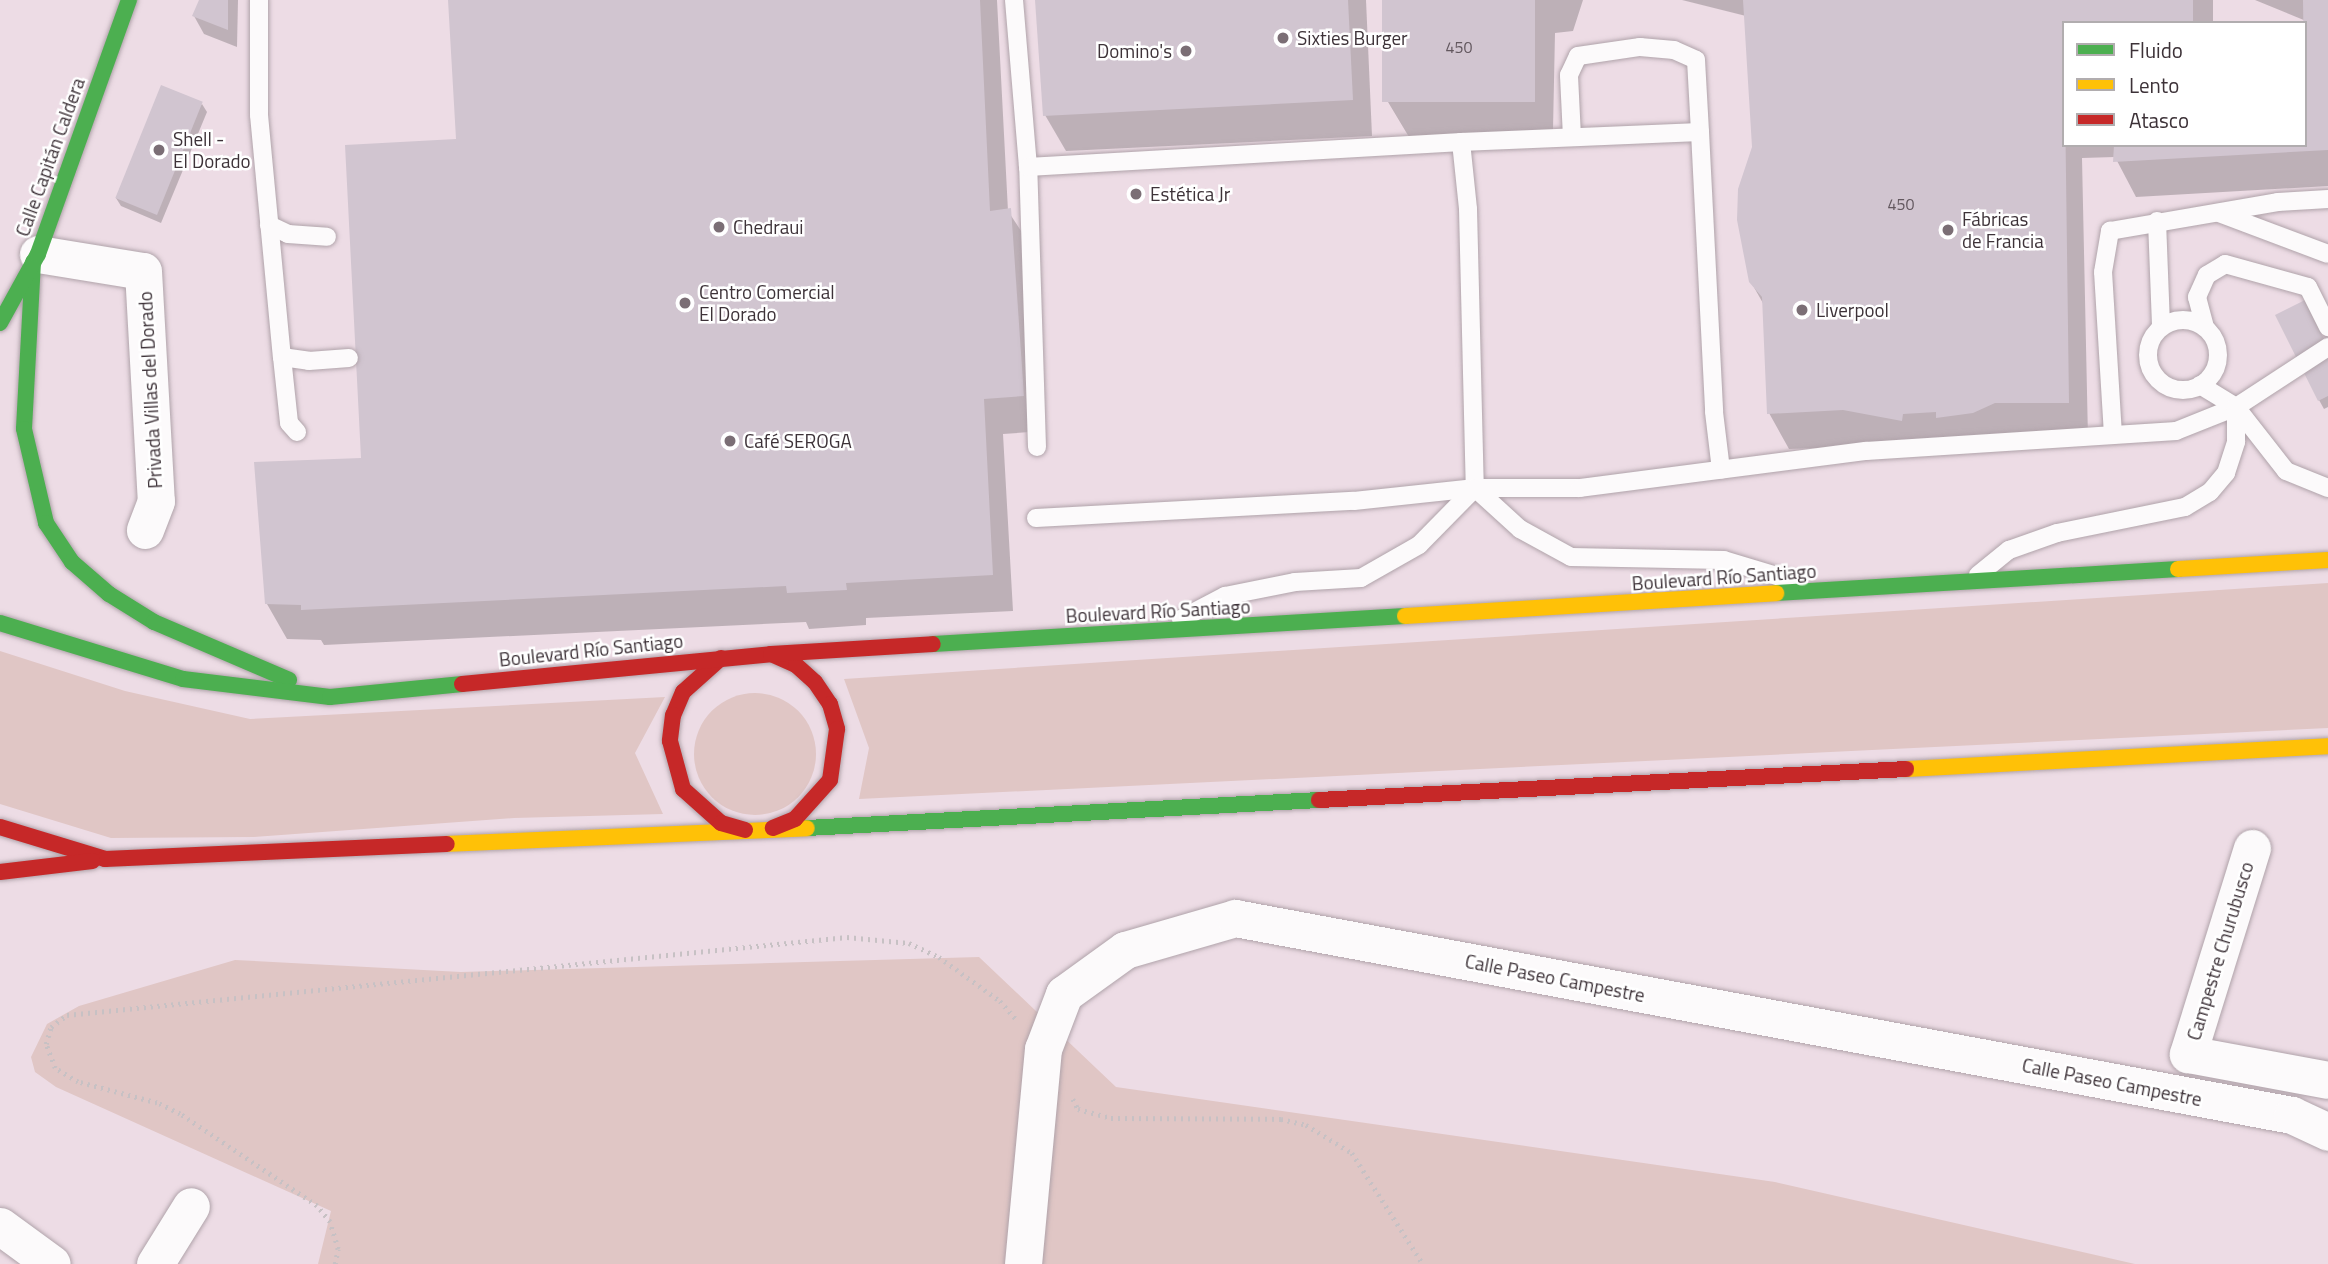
<!DOCTYPE html>
<meta charset="utf-8">
<style>
body{margin:0}
#map{position:relative;width:2328px;height:1264px;overflow:hidden;background:#eddce5;font-family:"Titillium Web",sans-serif}
div>[style]{position:absolute}
.green>*{inset:0;background:#e0c6c5}
.round{border-radius:50%}
.shadow>*{inset:0;background:#0003}
.building>*{inset:0;background:#d1c5d0;transform-origin:0 0}
.path>*{height:4.5px;margin-top:-2.25px;transform-origin:0;background:repeating-linear-gradient(90deg,#c7c1c4 0 2px,transparent 0 7px)}
.roads{filter:drop-shadow(0 0 2px #b0a3aa) drop-shadow(0 0 2px #b0a3aa)}
.lane>*{height:18px;margin:-9px;padding:0 9px;transform-origin:9px;border-radius:9px;background:#fcfafb}
.lane>.ring{margin:-9px;padding:0;box-sizing:content-box;background:none;border:18px solid #fcfafb;border-radius:50%}
.street>*{height:37px;margin:-18.5px;padding:0 18.5px;transform-origin:18.5px;border-radius:18.5px;background:#fcfafb}
.fast>*{height:16px;margin:-8px;padding:0 8px;transform-origin:8px;border-radius:8px;background:#4caf50}
.slow>*{height:16px;margin:-8px;padding:0 8px;transform-origin:8px;border-radius:8px;background:#ffc107}
.jam>*{height:16px;margin:-8px;padding:0 8px;transform-origin:8px;border-radius:8px;background:#c62828}
.dots>*{width:19px;height:19px;translate:-50% -50%;box-sizing:border-box;border:4px solid #fff;border-radius:50%}
span{translate:-50% -50%;white-space:nowrap;text-align:center;line-height:1.15;-webkit-text-stroke:5px #fff;paint-order:stroke}
.number-label{font-size:16px;color:#62575e}
.number-label span{-webkit-text-stroke-width:0}
.poi-label{font-size:19px;color:#3d3238}
.left{translate:0 -50%;text-align:left}
.right{translate:-100% -50%;text-align:right}
.street-label{font-size:19px;color:#3d3238}
.legend{position:absolute;left:2062px;top:21px;width:245px;height:126px;box-sizing:border-box;background:#fff;border:2px solid #b1adaf;margin:0;padding:9px 12px;list-style:none;font-size:21px;color:#3d3238}
.legend li{display:flex;align-items:center;gap:14px;height:35px}
.legend b{width:35px;border:2px solid #b1adaf}
</style>
<div id="map">
<div class="green">
<i style="clip-path:polygon(2328px 583px,2328px 728px,859px 799px,869px 748px,844px 679px)"></i>
<i style="clip-path:polygon(0 651px,125px 691px,250px 719px,665px 697px,635px 753px,663px 814px,514px 818px,254px 837px,111px 838px,0 804px)"></i>
<i class="round" style="left:694px;top:693px;width:122px;height:122px"></i>
<i style="clip-path:polygon(979px 957px,1116px 1087px,1775px 1182px,2135px 1264px,318px 1264px,331px 1211px,56px 1087px,35px 1072px,31px 1057px,47px 1024px,79px 1006px,235px 960px,461px 972px)"></i>
</div>
<div class="shadow">
<i style="clip-path:polygon(201px 0,238px 0,237px 47px,204px 34px,194px 16px)"></i>
<i style="clip-path:polygon(450px 0,997px 0,1008px 211px,1031px 246px,1043px 431px,1003px 434px,1013px 611px,866px 618px,866px 625px,809px 629px,806px 622px,324px 645px,321px 640px,287px 639px,267px 604px,362px 459px,458px 141px)"></i>
<i style="clip-path:polygon(1037px 0,1366px 0,1372px 136px,1066px 151px,1045px 115px)"></i>
<i style="clip-path:polygon(1384px 0,1583px 0,1573px 31px,1555px 33px,1553px 130px,1409px 137px,1388px 102px)"></i>
<i style="clip-path:polygon(1682px 0,2213px 0,2213px 23px,2064px 23px,2064px 145px,2305px 145px,2311px 23px,2255px 0,2328px 0,2328px 186px,2136px 197px,2115px 157px,2082px 158px,2088px 438px,1789px 449px,1769px 413px,1764px 305px,1751px 282px,1754px 147px,1746px 16px)"></i>
<i style="clip-path:polygon(202px 104px,207px 112px,161px 223px,121px 206px,116px 198px)"></i>
<i style="clip-path:polygon(2328px 349px,2328px 407px,2324px 409px,2319px 400px)"></i>
</div>
<div class="building">
<i style="clip-path:polygon(199px 0,228px 0,228px 30px,192px 16px)"></i>
<i style="clip-path:polygon(448px 0,980px 0,990px 211px,1011px 208px,1024px 396px,984px 399px,993px 575px,846px 583px,847px 590px,787px 593px,786px 586px,301px 610px,301px 605px,265px 604px,254px 462px,361px 458px,345px 145px,456px 139px)"></i>
<i style="clip-path:polygon(1035px 0,1348px 0,1353px 100px,1043px 116px)"></i>
<i style="left:1382px;top:0;width:153px;height:102px"></i>
<i style="clip-path:polygon(1743px 0,2193px 0,2193px 23px,2064px 23px,2069px 403px,1995px 403px,1973px 413px,1936px 418px,1936px 412px,1903px 414px,1902px 421px,1843px 410px,1767px 414px,1762px 297px,1749px 282px,1737px 220px,1738px 189px,1752px 147px)"></i>
<i style="clip-path:polygon(2303px 0,2328px 0,2328px 150px,2113px 162px,2114px 145px,2305px 145px)"></i>
<i style="left:161px;top:85px;width:45px;height:122px;rotate:22deg"></i>
<i style="clip-path:polygon(2305px 300px,2328px 347px,2328px 396px,2318px 401px,2275px 315px)"></i>
</div>
<div class="path">
<i style="left:1073px;top:1099px;width:11px;rotate:63deg"></i>
<i style="left:1078px;top:1109px;width:34px;rotate:15deg"></i>
<i style="left:1111px;top:1118px;width:170px;rotate:0.3deg"></i>
<i style="left:1281px;top:1119px;width:26px;rotate:13deg"></i>
<i style="left:1306px;top:1125px;width:54px;rotate:31.3deg"></i>
<i style="left:1352px;top:1153px;width:132px;rotate:57.4deg"></i>
<i style="left:335px;top:1264px;width:15px;rotate:-79deg"></i>
<i style="left:338px;top:1249px;width:28px;rotate:-107deg"></i>
<i style="left:330px;top:1222px;width:21px;rotate:-129deg"></i>
<i style="left:317px;top:1206px;width:165px;rotate:-146.1deg"></i>
<i style="left:180px;top:1114px;width:25px;rotate:-154deg"></i>
<i style="left:157px;top:1103px;width:82px;rotate:-165.1deg"></i>
<i style="left:78px;top:1082px;width:27px;rotate:-149deg"></i>
<i style="left:55px;top:1068px;width:26px;rotate:-111deg"></i>
<i style="left:46px;top:1044px;width:18px;rotate:-74deg"></i>
<i style="left:51px;top:1027px;width:20px;rotate:-37deg"></i>
<i style="left:67px;top:1015px;width:784px;rotate:-5.71deg"></i>
<i style="left:847px;top:937px;width:62px;rotate:5.5deg"></i>
<i style="left:909px;top:943px;width:33px;rotate:25deg"></i>
<i style="left:939px;top:957px;width:75px;rotate:35.8deg"></i>
<i style="left:1000px;top:1001px;width:27px;rotate:48deg"></i>
</div>
<div class="roads">
<div class="lane">
<i style="left:259px;top:0;width:115px;rotate:90deg"></i>
<i style="left:259px;top:115px;width:243px;rotate:84.6deg"></i>
<i style="left:282px;top:357px;width:27px;rotate:8deg"></i>
<i style="left:309px;top:361px;width:40px;rotate:-4.3deg"></i>
<i style="left:1014px;top:0;width:168px;rotate:85.2deg"></i>
<i style="left:1572px;top:137px;width:62px;rotate:-92.8deg"></i>
<i style="left:1569px;top:75px;width:21px;rotate:-65deg"></i>
<i style="left:1578px;top:56px;width:63px;rotate:-8.3deg"></i>
<i style="left:1640px;top:47px;width:34px;rotate:5deg"></i>
<i style="left:1674px;top:50px;width:24px;rotate:24deg"></i>
<i style="left:1696px;top:60px;width:72px;rotate:86.8deg"></i>
<i style="left:1461px;top:142px;width:239px;rotate:-2.4deg"></i>
<i style="left:1700px;top:132px;width:280px;rotate:87.1deg"></i>
<i style="left:1714px;top:412px;width:58px;rotate:83.1deg"></i>
<i style="left:2219px;top:213px;width:116px;rotate:20.6deg"></i>
<i style="left:2157px;top:221px;width:106px;rotate:87.8deg"></i>
<i style="left:269px;top:225px;width:21px;rotate:25deg"></i>
<i style="left:288px;top:234px;width:39px;rotate:4deg"></i>
<i class="ring" style="left:2148px;top:320px;width:52px;height:52px"></i>
<i style="left:2205px;top:327px;width:31px;rotate:-105deg"></i>
<i style="left:2197px;top:297px;width:24px;rotate:-66deg"></i>
<i style="left:2207px;top:275px;width:21px;rotate:-31deg"></i>
<i style="left:2225px;top:264px;width:86px;rotate:15.5deg"></i>
<i style="left:2308px;top:287px;width:45px;rotate:63.4deg"></i>
<i style="left:282px;top:357px;width:66px;rotate:83.9deg"></i>
<i style="left:289px;top:423px;width:12px;rotate:48deg"></i>
<i style="left:2200px;top:385px;width:42px;rotate:31.4deg"></i>
<i style="left:2236px;top:407px;width:81px;rotate:52deg"></i>
<i style="left:2286px;top:471px;width:45px;rotate:22deg"></i>
<i style="left:2113px;top:435px;width:163px;rotate:-93.5deg"></i>
<i style="left:2103px;top:272px;width:42px;rotate:-80.3deg"></i>
<i style="left:2110px;top:231px;width:170px;rotate:-9.8deg"></i>
<i style="left:2278px;top:202px;width:50px;rotate:-3.4deg"></i>
<i style="left:1037px;top:447px;width:280px;rotate:-91.8deg"></i>
<i style="left:1028px;top:167px;width:434px;rotate:-3.3deg"></i>
<i style="left:1461px;top:142px;width:67px;rotate:84deg"></i>
<i style="left:1468px;top:209px;width:279px;rotate:88.6deg"></i>
<i style="left:1036px;top:518px;width:318px;rotate:-3.1deg"></i>
<i style="left:1354px;top:501px;width:122px;rotate:-6.1deg"></i>
<i style="left:1475px;top:488px;width:105px"></i>
<i style="left:1580px;top:488px;width:288px;rotate:-7.4deg"></i>
<i style="left:1866px;top:451px;width:311px;rotate:-3.7deg"></i>
<i style="left:2176px;top:431px;width:65px;rotate:-21.8deg"></i>
<i style="left:2236px;top:407px;width:110px;rotate:-33.1deg"></i>
<i style="left:1978px;top:575px;width:40px;rotate:-39deg"></i>
<i style="left:2009px;top:550px;width:51px;rotate:-19.5deg"></i>
<i style="left:2057px;top:533px;width:131px;rotate:-11.5deg"></i>
<i style="left:2185px;top:507px;width:29px;rotate:-31deg"></i>
<i style="left:2210px;top:492px;width:25px;rotate:-50deg"></i>
<i style="left:2226px;top:473px;width:33px;rotate:-72deg"></i>
<i style="left:2236px;top:442px;width:35px;rotate:-90deg"></i>
<i style="left:1181px;top:619px;width:50px;rotate:-27.6deg"></i>
<i style="left:1225px;top:596px;width:71px;rotate:-11.3deg"></i>
<i style="left:1295px;top:582px;width:66px;rotate:-3.5deg"></i>
<i style="left:1361px;top:578px;width:67px;rotate:-29.6deg"></i>
<i style="left:1419px;top:545px;width:80px;rotate:-45.5deg"></i>
<i style="left:1475px;top:488px;width:61px;rotate:42.3deg"></i>
<i style="left:1520px;top:529px;width:58px;rotate:28.8deg"></i>
<i style="left:1571px;top:557px;width:153px;rotate:1.1deg"></i>
<i style="left:1724px;top:560px;width:72px;rotate:16.9deg"></i>
</div>
<div class="street">
<i style="left:38px;top:254px;width:106px;rotate:9.2deg"></i>
<i style="left:143px;top:271px;width:230px;rotate:86.8deg"></i>
<i style="left:156px;top:501px;width:31px;rotate:111deg"></i>
<i style="left:2252px;top:848px;width:216px;rotate:107.3deg"></i>
<i style="left:2188px;top:1054px;width:142px;rotate:10.5deg"></i>
<i style="left:0;top:1226px;width:64px;rotate:36.2deg"></i>
<i style="left:155px;top:1264px;width:68px;rotate:-58.2deg"></i>
<i style="left:1023px;top:1264px;width:216px;rotate:-84.7deg"></i>
<i style="left:1043px;top:1049px;width:59px;rotate:-69.1deg"></i>
<i style="left:1064px;top:994px;width:75px;rotate:-35.8deg"></i>
<i style="left:1125px;top:950px;width:115px;rotate:-16.2deg"></i>
<i style="left:1235px;top:918px;width:1075px;rotate:10.56deg"></i>
<i style="left:2292px;top:1115px;width:40px;rotate:25deg"></i>
</div>
<div class="fast">
<i style="left:33px;top:262px;width:167px;rotate:93.1deg"></i>
<i style="left:24px;top:429px;width:97px;rotate:76.8deg"></i>
<i style="left:46px;top:523px;width:47px;rotate:56.3deg"></i>
<i style="left:72px;top:562px;width:49px;rotate:40.9deg"></i>
<i style="left:109px;top:594px;width:53px;rotate:31.9deg"></i>
<i style="left:154px;top:622px;width:147px;rotate:23.2deg"></i>
<i style="left:0;top:323px;width:79px;rotate:-61.2deg"></i>
<i style="left:38px;top:254px;width:270px;rotate:-70.3deg"></i>
<i style="left:1776px;top:593px;width:403px;rotate:-3.4deg"></i>
<i style="left:0;top:623px;width:191px;rotate:17deg"></i>
<i style="left:183px;top:679px;width:148px;rotate:7deg"></i>
<i style="left:330px;top:697px;width:133px;rotate:-5.6deg"></i>
<i style="left:933px;top:644px;width:473px;rotate:-3.4deg"></i>
<i style="left:807px;top:828px;width:513px;rotate:-3.13deg"></i>
</div>
<div class="slow">
<i style="left:2178px;top:569px;width:150px;rotate:-3.4deg"></i>
<i style="left:1405px;top:616px;width:372px;rotate:-3.5deg"></i>
<i style="left:1906px;top:769px;width:423px;rotate:-3.1deg"></i>
<i style="left:447px;top:844px;width:360px;rotate:-2.5deg"></i>
</div>
<div class="jam">
<i style="left:771px;top:654px;width:27px;rotate:24deg"></i>
<i style="left:796px;top:665px;width:25px;rotate:42deg"></i>
<i style="left:815px;top:682px;width:27px;rotate:56deg"></i>
<i style="left:830px;top:704px;width:26px;rotate:74deg"></i>
<i style="left:837px;top:729px;width:51px;rotate:97.8deg"></i>
<i style="left:830px;top:780px;width:52px;rotate:131.9deg"></i>
<i style="left:795px;top:819px;width:24px;rotate:158deg"></i>
<i style="left:721px;top:658px;width:51px;rotate:138.2deg"></i>
<i style="left:683px;top:692px;width:25px;rotate:113deg"></i>
<i style="left:673px;top:715px;width:26px;rotate:97deg"></i>
<i style="left:670px;top:741px;width:50px;rotate:74.8deg"></i>
<i style="left:683px;top:789px;width:51px;rotate:41.8deg"></i>
<i style="left:721px;top:823px;width:25px;rotate:16deg"></i>
<i style="left:462px;top:684px;width:310px;rotate:-5.5deg"></i>
<i style="left:771px;top:654px;width:162px;rotate:-3.5deg"></i>
<i style="left:1319px;top:800px;width:588px;rotate:-3.02deg"></i>
<i style="left:0;top:827px;width:110px;rotate:16.9deg"></i>
<i style="left:105px;top:859px;width:342px;rotate:-2.5deg"></i>
<i style="left:0;top:872px;width:93px;rotate:-6.8deg"></i>
</div>
</div>
<div class="dots">
<i style="left:1283px;top:38px;background:#7b6e75"></i>
<i style="left:1186px;top:51px;background:#7b6e75"></i>
<i style="left:159px;top:150px;background:#7b6e75"></i>
<i style="left:1136px;top:194px;background:#7b6e75"></i>
<i style="left:719px;top:227px;background:#7b6e75"></i>
<i style="left:1948px;top:230px;background:#7b6e75"></i>
<i style="left:685px;top:303px;background:#7b6e75"></i>
<i style="left:1802px;top:310px;background:#7b6e75"></i>
<i style="left:730px;top:441px;background:#7b6e75"></i>
</div>
<div class="number-label">
<span style="left:1459px;top:47px">450</span>
<span style="left:1901px;top:204px">450</span>
</div>
<div class="poi-label">
<span class="left" style="left:1297px;top:38px">Sixties Burger</span>
<span class="right" style="left:1172px;top:51px">Domino's</span>
<span class="left" style="left:173px;top:150px">Shell -<br>El Dorado</span>
<span class="left" style="left:1150px;top:194px">Estética Jr</span>
<span class="left" style="left:1962px;top:230px">Fábricas<br>de Francia</span>
<span class="left" style="left:733px;top:227px">Chedraui</span>
<span class="left" style="left:699px;top:303px">Centro Comercial<br>El Dorado</span>
<span class="left" style="left:1816px;top:310px">Liverpool</span>
<span class="left" style="left:744px;top:441px">Café SEROGA</span>
</div>
<div class="street-label">
<span style="left:50px;top:157px;rotate:-70deg">Calle Capitán Caldera</span>
<span style="left:150px;top:390px;rotate:-93deg">Privada Villas del Dorado</span>
<span style="left:1724px;top:577px;rotate:-4deg">Boulevard Río Santiago</span>
<span style="left:1158px;top:611px;rotate:-3deg">Boulevard Río Santiago</span>
<span style="left:591px;top:650px;rotate:-6deg">Boulevard Río Santiago</span>
<span style="left:2220px;top:951px;rotate:-73deg">Campestre Churubusco</span>
<span style="left:1555px;top:978px;rotate:11deg">Calle Paseo Campestre</span>
<span style="left:2112px;top:1082px;rotate:11deg">Calle Paseo Campestre</span>
</div>
<ul class="legend">
<li><b style="height:9px;background:#4caf50"></b>Fluido</li>
<li><b style="height:9px;background:#ffc107"></b>Lento</li>
<li><b style="height:9px;background:#c62828"></b>Atasco</li>
</ul>
</div>
